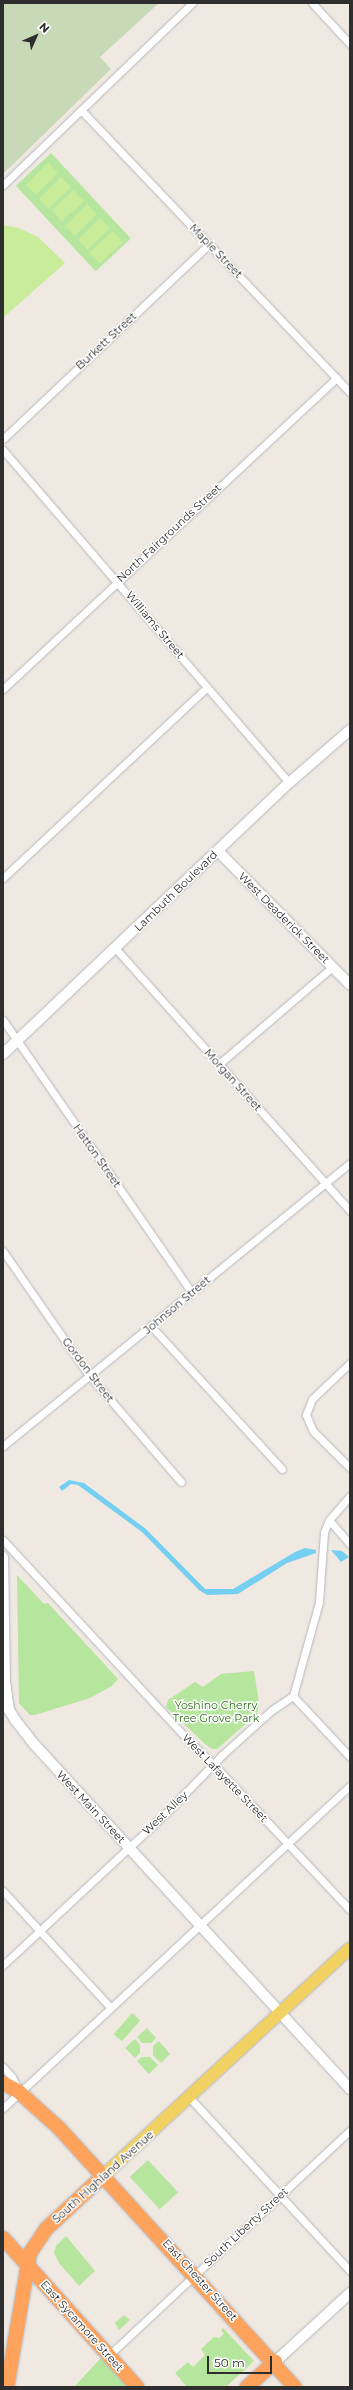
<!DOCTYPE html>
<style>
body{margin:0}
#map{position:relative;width:353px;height:2390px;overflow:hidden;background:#efe9e1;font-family:Montserrat,sans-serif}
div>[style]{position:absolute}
.green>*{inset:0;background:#b6e59e;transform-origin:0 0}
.cemetery>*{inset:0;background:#c8d9b8}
.pitch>*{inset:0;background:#c9ec9a;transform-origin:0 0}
.water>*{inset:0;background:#75cff0}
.roads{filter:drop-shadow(0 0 1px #b4b7c1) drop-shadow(0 0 1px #b4b7c1)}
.street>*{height:7px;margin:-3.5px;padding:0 3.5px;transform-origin:3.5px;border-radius:3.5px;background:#fff}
.secondary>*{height:10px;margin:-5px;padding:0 5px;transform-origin:5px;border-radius:5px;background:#fff}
.primary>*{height:12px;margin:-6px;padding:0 6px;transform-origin:6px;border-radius:6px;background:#f2d163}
.highway>*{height:14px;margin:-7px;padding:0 7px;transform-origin:7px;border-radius:7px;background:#ffa35c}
span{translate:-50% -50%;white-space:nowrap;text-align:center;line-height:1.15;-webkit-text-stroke:3px #fff;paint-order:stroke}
.street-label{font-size:11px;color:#2e2e2e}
.park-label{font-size:11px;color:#2c6e1b}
.frame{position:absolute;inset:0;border:4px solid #2e2e2e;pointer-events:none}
.north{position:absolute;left:16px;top:16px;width:40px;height:40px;-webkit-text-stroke:3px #fff;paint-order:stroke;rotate:45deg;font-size:11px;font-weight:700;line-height:16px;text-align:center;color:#2e2e2e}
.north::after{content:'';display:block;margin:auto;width:14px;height:18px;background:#2e2e2e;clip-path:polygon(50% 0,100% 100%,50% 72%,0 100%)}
.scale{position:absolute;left:207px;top:2356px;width:65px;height:18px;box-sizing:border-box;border:2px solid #2e2e2e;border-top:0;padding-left:5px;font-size:12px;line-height:14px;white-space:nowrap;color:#2e2e2e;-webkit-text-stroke:3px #fff;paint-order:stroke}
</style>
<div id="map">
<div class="green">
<i style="left:51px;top:153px;width:117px;height:48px;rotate:47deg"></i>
<i style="clip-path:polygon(17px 1575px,44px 1604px,48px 1603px,118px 1679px,112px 1686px,90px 1698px,35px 1715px,30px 1715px,19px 1703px)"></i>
<i style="clip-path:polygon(254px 1671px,259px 1703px,257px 1714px,217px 1749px,212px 1749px,205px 1744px,166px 1707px,168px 1700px,195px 1682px,203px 1687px,221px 1674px)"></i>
<i style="left:132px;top:2013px;width:11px;height:28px;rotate:41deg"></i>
<i style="clip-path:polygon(147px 2028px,156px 2038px,151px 2043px,142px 2043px,137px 2037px)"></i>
<i style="clip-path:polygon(135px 2039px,140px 2045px,140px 2053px,135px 2058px,125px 2048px)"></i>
<i style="clip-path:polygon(159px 2041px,170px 2054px,161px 2063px,153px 2055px,153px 2046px)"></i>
<i style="clip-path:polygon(142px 2057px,150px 2057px,158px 2065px,149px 2074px,137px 2061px)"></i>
<i style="left:148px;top:2160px;width:44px;height:25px;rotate:47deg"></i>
<i style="clip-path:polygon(66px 2236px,95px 2271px,79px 2286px,59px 2263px,54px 2253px,56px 2246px)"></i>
<i style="clip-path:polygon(124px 2315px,130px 2320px,119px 2330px,115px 2323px)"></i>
<i style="clip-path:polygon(223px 2328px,254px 2361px,226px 2387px,187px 2387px,175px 2373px,188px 2362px,193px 2367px,205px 2355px,201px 2349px,214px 2337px,219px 2338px,224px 2334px,221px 2330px)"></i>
<i style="clip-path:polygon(101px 2358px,127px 2387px,74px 2387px)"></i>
</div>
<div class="cemetery">
<i style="clip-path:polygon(3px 3px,159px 3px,100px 57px,111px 69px,3px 174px)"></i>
</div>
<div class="pitch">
<i style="left:48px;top:163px;width:14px;height:31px;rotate:45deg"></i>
<i style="left:61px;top:177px;width:14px;height:31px;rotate:45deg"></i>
<i style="left:74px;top:190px;width:15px;height:30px;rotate:48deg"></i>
<i style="left:87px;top:204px;width:14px;height:31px;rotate:45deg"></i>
<i style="left:100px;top:218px;width:14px;height:31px;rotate:45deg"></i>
<i style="clip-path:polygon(3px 225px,19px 228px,38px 237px,65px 263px,3px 318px)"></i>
<i style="left:113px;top:231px;width:15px;height:32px;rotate:48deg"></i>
</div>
<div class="water">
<i style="clip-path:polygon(69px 1480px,84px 1483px,146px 1529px,205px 1589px,233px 1589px,295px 1552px,305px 1548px,316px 1550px,316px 1553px,287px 1563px,238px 1594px,207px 1595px,199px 1590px,142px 1532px,78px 1485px,71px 1484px,62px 1491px,59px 1487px)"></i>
<i style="clip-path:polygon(331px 1550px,342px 1551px,349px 1557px,341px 1562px)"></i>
</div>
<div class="roads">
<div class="street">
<i style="left:312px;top:3px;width:56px;rotate:47.2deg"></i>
<i style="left:81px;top:110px;width:390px;rotate:46.4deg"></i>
<i style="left:3px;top:185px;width:262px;rotate:-43.9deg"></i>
<i style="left:3px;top:439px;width:284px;rotate:-43.4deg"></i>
<i style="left:3px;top:450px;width:439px;rotate:49.3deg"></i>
<i style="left:3px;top:689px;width:456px;rotate:-43deg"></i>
<i style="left:3px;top:878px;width:279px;rotate:-43.1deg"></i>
<i style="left:116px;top:949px;width:351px;rotate:48.2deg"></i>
<i style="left:3px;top:1020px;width:331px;rotate:55.3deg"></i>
<i style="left:219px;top:1064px;width:149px;rotate:-40.6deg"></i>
<i style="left:3px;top:1251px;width:151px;rotate:55.3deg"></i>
<i style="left:89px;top:1375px;width:141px;rotate:49.3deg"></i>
<i style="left:151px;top:1326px;width:194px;rotate:47.5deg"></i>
<i style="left:350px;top:1363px;width:52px;rotate:136.5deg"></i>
<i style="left:312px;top:1399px;width:17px;rotate:111deg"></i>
<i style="left:306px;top:1415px;width:17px;rotate:66deg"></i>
<i style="left:313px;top:1431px;width:52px;rotate:45deg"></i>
<i style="left:3px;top:1446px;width:448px;rotate:-39.2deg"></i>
<i style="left:329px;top:1520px;width:32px;rotate:49deg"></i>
<i style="left:3px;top:1540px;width:272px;rotate:47.2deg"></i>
<i style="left:188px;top:1740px;width:35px;rotate:44deg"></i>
<i style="left:213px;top:1764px;width:200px;rotate:46.8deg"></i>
<i style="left:293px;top:1696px;width:98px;rotate:-74.5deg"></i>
<i style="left:319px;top:1602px;width:70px;rotate:-85.9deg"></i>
<i style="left:324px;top:1532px;width:13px;rotate:-67deg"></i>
<i style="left:329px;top:1520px;width:32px;rotate:-49deg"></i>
<i style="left:293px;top:1696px;width:83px;rotate:46.9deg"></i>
<i style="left:3px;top:1891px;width:158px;rotate:47.3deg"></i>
<i style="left:3px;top:1965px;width:223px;rotate:-43deg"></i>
<i style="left:166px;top:1813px;width:81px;rotate:-46deg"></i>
<i style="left:222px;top:1755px;width:67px;rotate:-42deg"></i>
<i style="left:272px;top:1710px;width:25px;rotate:-34deg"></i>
<i style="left:3px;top:2067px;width:13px;rotate:48deg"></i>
<i style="left:12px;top:2077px;width:13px;rotate:63deg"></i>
<i style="left:189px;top:2097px;width:237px;rotate:47.2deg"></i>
<i style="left:3px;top:2108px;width:473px;rotate:-42.9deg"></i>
<i style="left:108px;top:2356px;width:331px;rotate:-43deg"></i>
</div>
<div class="secondary">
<i style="left:218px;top:851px;width:188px;rotate:45.4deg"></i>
<i style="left:3px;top:1054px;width:394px;rotate:-43.5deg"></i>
<i style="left:289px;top:783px;width:81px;rotate:-41deg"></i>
<i style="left:3px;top:1557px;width:125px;rotate:89.1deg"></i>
<i style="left:5px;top:1682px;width:28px;rotate:82deg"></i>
<i style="left:9px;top:1710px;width:13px;rotate:58deg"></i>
<i style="left:16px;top:1721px;width:29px;rotate:52deg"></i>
<i style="left:34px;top:1744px;width:468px;rotate:47.5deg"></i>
<i style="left:275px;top:2362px;width:102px;rotate:-42.6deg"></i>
</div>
<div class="primary">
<i style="left:103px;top:2176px;width:336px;rotate:-42.7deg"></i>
</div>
<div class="highway">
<i style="left:3px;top:2083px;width:18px;rotate:29deg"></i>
<i style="left:19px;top:2092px;width:54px;rotate:42deg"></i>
<i style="left:59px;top:2128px;width:350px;rotate:47.7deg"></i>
<i style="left:3px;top:2238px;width:200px;rotate:48deg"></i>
<i style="left:7px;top:2387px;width:136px;rotate:-80.3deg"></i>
<i style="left:30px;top:2253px;width:29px;rotate:-56deg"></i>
<i style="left:46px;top:2229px;width:78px;rotate:-42.9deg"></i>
<i style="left:247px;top:2387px;width:38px;rotate:-42deg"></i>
</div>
</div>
<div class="street-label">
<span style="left:216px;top:251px;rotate:46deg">Maple Street</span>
<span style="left:106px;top:341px;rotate:-43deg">Burkett Street</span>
<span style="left:169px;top:533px;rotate:-43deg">North Fairgrounds Street</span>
<span style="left:155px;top:625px;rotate:50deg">Williams Street</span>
<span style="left:176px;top:891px;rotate:-44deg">Lambuth Boulevard</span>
<span style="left:284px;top:918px;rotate:45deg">West Deaderick Street</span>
<span style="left:233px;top:1080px;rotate:48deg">Morgan Street</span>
<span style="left:97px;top:1156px;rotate:55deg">Hatton Street</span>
<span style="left:177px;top:1305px;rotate:-40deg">Johnson Street</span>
<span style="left:88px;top:1370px;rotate:53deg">Gordon Street</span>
<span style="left:225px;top:1778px;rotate:46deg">West Lafayette Street</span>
<span style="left:91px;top:1807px;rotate:47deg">West Main Street</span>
<span style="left:165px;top:1813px;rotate:-44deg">West Alley</span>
<span style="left:103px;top:2177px;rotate:-42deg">South Highland Avenue</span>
<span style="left:246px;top:2227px;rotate:-43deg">South Liberty Street</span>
<span style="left:200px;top:2280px;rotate:48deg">East Chester Street</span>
<span style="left:82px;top:2326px;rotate:48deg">East Sycamore Street</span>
</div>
<div class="park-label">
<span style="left:216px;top:1712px">Yoshino Cherry<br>Tree Grove Park</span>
</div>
<div class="frame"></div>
<div class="north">N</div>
<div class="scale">50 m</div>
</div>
